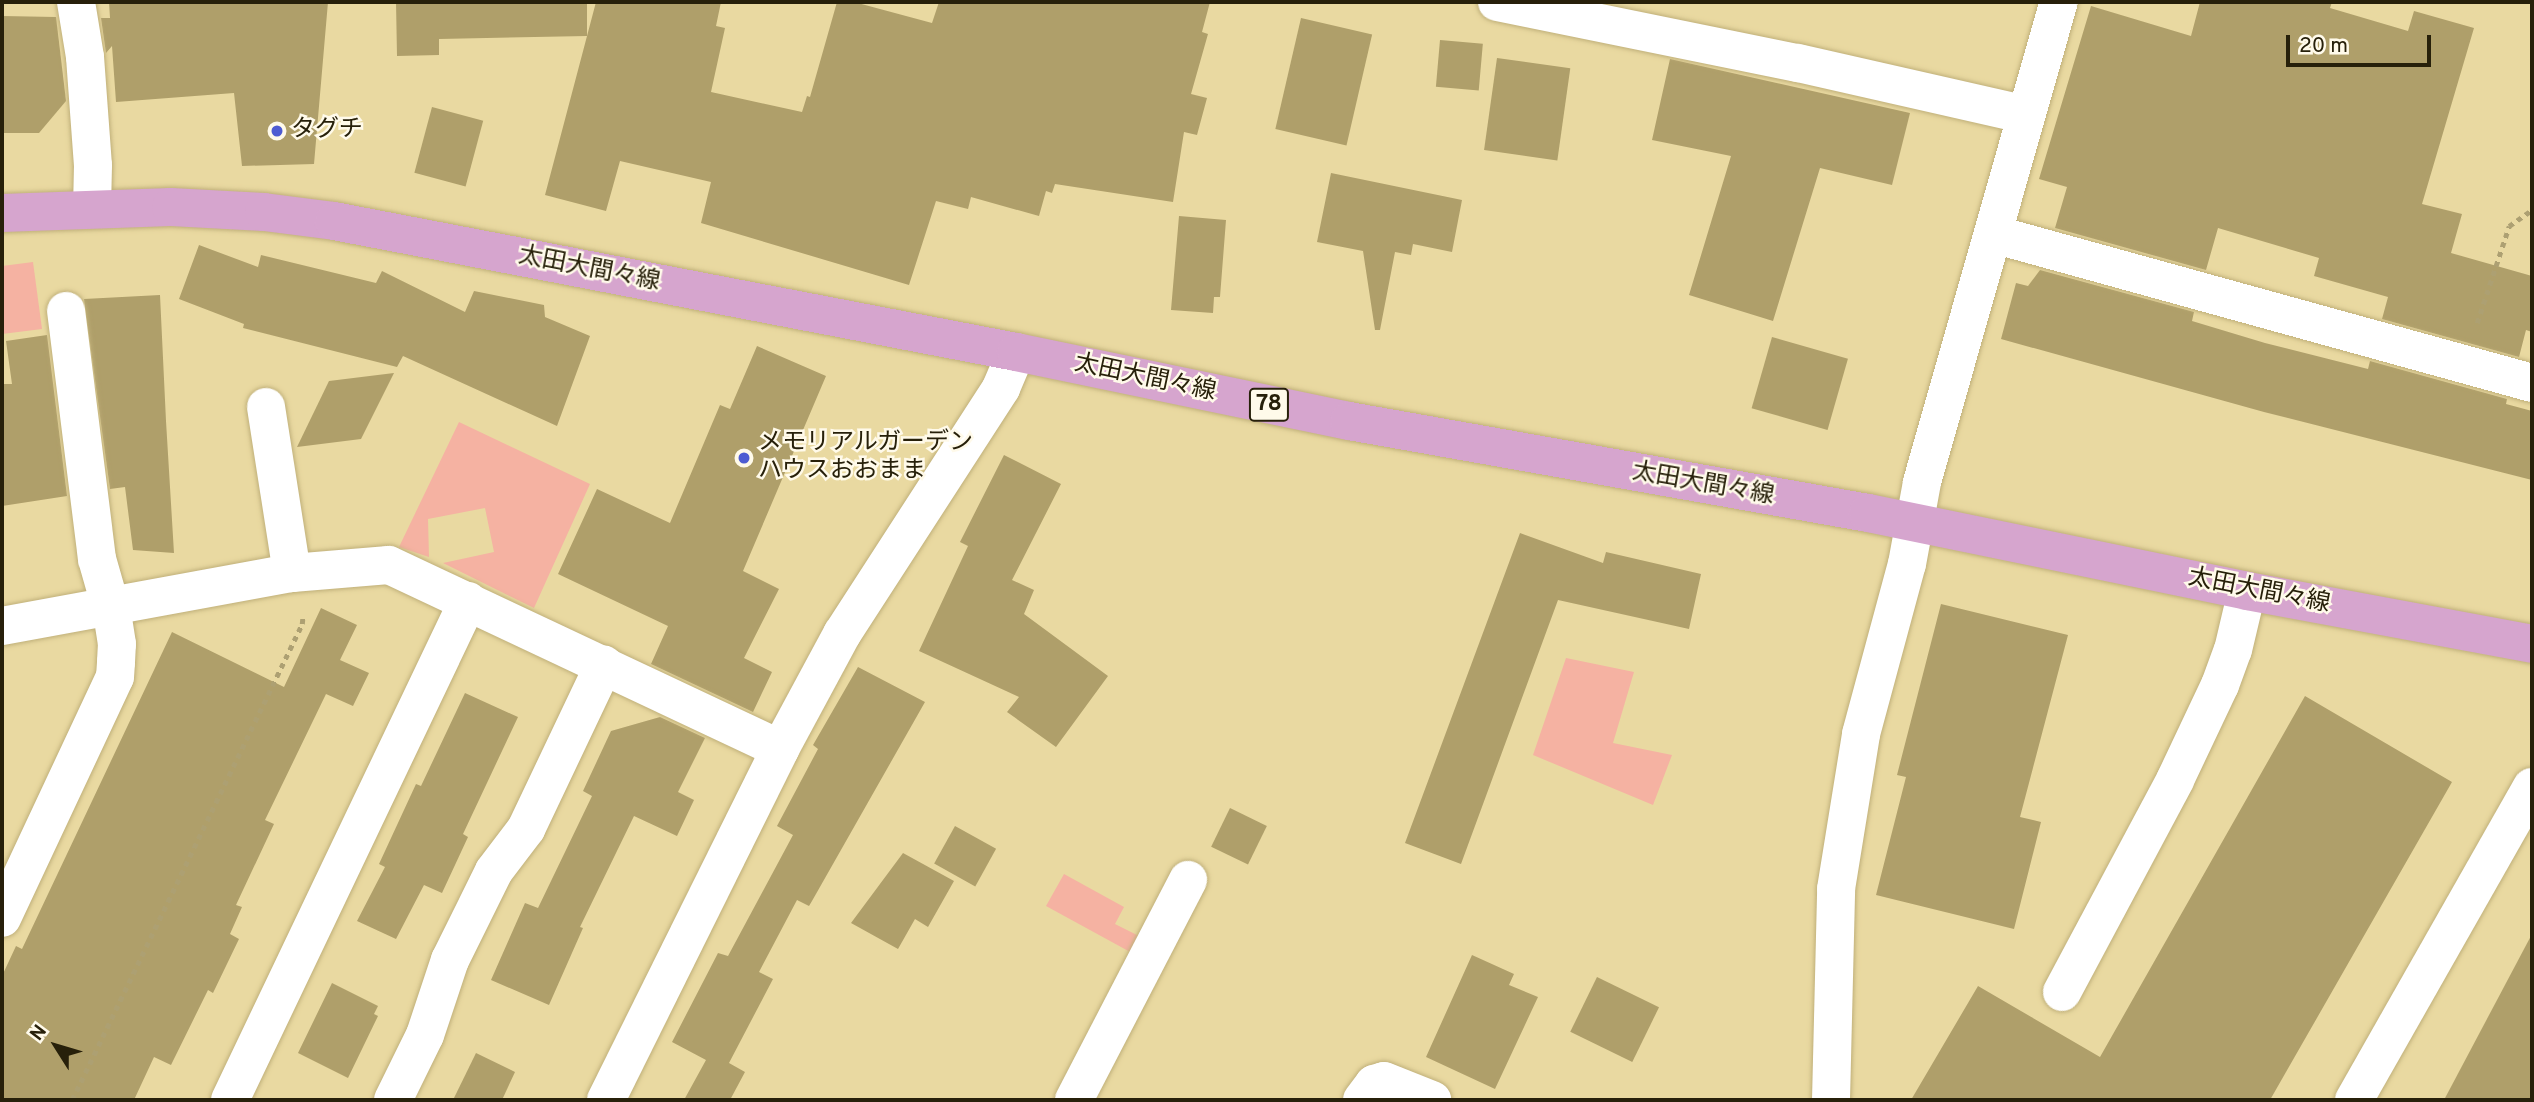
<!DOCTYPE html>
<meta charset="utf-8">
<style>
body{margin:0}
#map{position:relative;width:2534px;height:1102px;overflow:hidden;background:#e9d9a1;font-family:Overpass,"Noto Sans JP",sans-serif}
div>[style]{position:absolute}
.green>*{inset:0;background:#f5b2a2}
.building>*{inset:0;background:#af9f6a;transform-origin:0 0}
.path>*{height:4.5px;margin-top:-2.25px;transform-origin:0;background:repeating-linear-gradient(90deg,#ada072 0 5px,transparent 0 10px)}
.roads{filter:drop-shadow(0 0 2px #c0b07a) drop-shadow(0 0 2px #c0b07a)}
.minor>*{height:38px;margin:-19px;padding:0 19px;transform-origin:19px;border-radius:19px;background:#fff}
.major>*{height:38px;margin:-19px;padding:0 19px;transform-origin:19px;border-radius:19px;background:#d6a5ce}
.dots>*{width:19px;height:19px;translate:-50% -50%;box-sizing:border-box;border:4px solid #fffaea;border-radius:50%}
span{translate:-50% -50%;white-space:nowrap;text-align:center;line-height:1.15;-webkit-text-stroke:5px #fffaea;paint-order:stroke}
.shield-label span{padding:2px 5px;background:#fffaea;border:2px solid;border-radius:5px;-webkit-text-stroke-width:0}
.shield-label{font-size:23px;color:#27200a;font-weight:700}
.poi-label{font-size:24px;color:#27200a}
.left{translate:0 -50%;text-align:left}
.street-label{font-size:24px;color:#27200a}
.frame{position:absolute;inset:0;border:4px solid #27200a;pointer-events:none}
.north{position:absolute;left:21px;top:1011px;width:70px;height:70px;-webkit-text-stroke:5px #fffaea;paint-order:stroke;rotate:307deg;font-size:19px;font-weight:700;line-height:28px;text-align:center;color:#27200a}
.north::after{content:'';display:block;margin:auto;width:24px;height:32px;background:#27200a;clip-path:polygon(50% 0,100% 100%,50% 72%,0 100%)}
.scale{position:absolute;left:2286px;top:35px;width:145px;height:32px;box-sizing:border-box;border:4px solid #27200a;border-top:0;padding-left:9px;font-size:21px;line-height:24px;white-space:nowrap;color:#27200a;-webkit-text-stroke:5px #fffaea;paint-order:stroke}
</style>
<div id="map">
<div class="green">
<i style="clip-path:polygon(33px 262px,42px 329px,2px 334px,2px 266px)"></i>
<i style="clip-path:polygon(459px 422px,590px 484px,534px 608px,443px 563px,494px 552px,485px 508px,428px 519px,429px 557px,399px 547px)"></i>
<i style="clip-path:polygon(1566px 658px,1634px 672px,1613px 743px,1672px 755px,1653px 805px,1533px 755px)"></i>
<i style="clip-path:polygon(1064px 874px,1124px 907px,1115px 924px,1141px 937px,1132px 953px,1046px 906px)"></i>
</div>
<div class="building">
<i style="clip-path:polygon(109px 2px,328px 2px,314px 164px,242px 166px,234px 93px,116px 102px,112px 46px,106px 53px,101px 18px,110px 18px)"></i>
<i style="clip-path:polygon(396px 2px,587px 2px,587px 36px,439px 39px,439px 55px,397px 56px)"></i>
<i style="clip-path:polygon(596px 2px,721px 2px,716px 26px,725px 28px,711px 92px,802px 112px,807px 96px,810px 97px,837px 2px,854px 2px,932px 23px,939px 2px,1210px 2px,1202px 32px,1208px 34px,1191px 94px,1207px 98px,1197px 135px,1184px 132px,1173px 202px,1055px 184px,1052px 193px,1046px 191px,1039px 216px,971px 197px,968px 209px,936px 201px,909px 285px,701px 223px,711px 182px,620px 161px,606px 211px,545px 195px)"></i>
<i style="clip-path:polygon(2200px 2px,2332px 2px,2330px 8px,2408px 31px,2414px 11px,2474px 28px,2422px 204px,2462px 214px,2451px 253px,2532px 276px,2532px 332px,2526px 330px,2519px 357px,2382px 319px,2388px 297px,2314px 276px,2319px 258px,2218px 228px,2206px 270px,2055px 228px,2067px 187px,2039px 179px,2091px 6px,2191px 36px)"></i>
<i style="clip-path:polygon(2px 16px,56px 17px,66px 101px,39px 133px,2px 133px)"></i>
<i style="left:1301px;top:18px;width:73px;height:114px;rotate:13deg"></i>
<i style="left:1440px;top:40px;width:43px;height:47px;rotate:5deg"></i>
<i style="left:1497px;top:58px;width:74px;height:93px;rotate:8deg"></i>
<i style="clip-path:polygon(1670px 59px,1910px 113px,1892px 185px,1820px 168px,1773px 321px,1689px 295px,1731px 156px,1652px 140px)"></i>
<i style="left:432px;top:107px;width:53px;height:68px;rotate:15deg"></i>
<i style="clip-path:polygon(1331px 173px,1462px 200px,1452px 252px,1413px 244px,1411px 255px,1395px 252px,1380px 330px,1375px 330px,1363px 251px,1317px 242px)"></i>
<i style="clip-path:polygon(1179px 216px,1226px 220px,1220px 297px,1214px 297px,1213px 313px,1171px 310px)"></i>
<i style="clip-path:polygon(199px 245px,258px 267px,261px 255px,376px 283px,382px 271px,465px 312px,474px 291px,544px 305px,545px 317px,590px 336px,557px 426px,403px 356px,397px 367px,243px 328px,244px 324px,179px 299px)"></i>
<i style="clip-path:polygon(2040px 270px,2194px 312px,2192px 321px,2265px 343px,2368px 369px,2370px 361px,2507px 399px,2506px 404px,2532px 411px,2532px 480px,2264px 412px,2001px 339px,2016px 283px,2028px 286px)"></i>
<i style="clip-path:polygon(160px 295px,166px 421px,174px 553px,133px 550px,125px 487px,110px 489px,84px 299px)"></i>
<i style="clip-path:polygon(47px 335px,67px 496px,2px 506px,2px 384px,12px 384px,6px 341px)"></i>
<i style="left:1772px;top:337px;width:79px;height:74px;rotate:16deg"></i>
<i style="clip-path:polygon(757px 346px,826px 376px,743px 571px,779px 589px,744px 658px,772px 672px,753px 712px,651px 664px,668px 626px,558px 574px,597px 489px,670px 523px,720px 405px,730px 409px)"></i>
<i style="clip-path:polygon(394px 373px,361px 439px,297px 447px,329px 381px)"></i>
<i style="clip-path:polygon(1004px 455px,1061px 484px,1012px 580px,1034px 590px,1024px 614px,1108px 676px,1056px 747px,1007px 712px,1019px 697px,919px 651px,968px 546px,960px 542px)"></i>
<i style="clip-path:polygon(1520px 533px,1603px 563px,1606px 552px,1701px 574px,1689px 629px,1558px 600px,1461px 864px,1405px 843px)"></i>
<i style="clip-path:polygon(1941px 604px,2068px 635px,2020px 817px,2041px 822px,2014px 929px,1876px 895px,1906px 777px,1897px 775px)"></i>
<i style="clip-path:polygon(321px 608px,357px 625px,340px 660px,369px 673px,353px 706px,326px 694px,265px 820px,274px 824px,236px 905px,242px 907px,230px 934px,239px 939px,213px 993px,208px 990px,171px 1065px,154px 1057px,134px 1100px,2px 1100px,2px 976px,16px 946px,22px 949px,172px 632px,284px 687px)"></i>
<i style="clip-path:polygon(858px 667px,925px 702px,812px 901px,809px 906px,797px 900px,759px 972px,773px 979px,729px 1063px,745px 1072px,730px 1100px,684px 1100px,706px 1060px,672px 1042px,718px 953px,728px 956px,793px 835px,777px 826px,818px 749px,813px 745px)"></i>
<i style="clip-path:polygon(465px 693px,518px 717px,463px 834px,468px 837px,442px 893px,424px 885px,396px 939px,357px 921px,385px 867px,379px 864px,416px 784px,421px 786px)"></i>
<i style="clip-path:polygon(2305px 696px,2452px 782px,2270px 1100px,1911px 1100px,1978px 986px,2100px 1057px)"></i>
<i style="clip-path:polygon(660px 717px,705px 738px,678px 792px,694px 800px,677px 836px,634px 816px,580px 927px,583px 928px,549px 1005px,491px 980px,525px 903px,538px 908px,592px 796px,583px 791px,611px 731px)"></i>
<i style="left:1230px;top:808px;width:41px;height:43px;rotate:26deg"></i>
<i style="left:955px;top:826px;width:47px;height:43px;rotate:29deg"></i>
<i style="clip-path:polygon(903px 853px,954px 881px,928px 927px,915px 919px,898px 949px,851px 923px)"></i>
<i style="clip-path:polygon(2532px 934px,2532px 1100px,2444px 1100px)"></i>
<i style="clip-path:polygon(1472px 955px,1514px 974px,1509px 985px,1538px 997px,1495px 1089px,1426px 1057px)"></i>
<i style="left:1597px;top:977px;width:69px;height:61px;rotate:26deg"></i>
<i style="clip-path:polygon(332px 983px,378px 1006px,374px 1014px,378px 1016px,348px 1078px,298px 1053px)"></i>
<i style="clip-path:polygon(476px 1053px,515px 1072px,502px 1100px,453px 1100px)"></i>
</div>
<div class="path">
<i style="left:2477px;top:323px;width:102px;rotate:-71.7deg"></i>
<i style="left:2509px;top:226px;width:28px;rotate:-35deg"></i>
<i style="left:72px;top:1100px;width:529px;rotate:-64.21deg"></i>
<i style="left:302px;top:624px;width:9px;rotate:-84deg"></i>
</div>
<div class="roads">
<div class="minor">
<i style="left:76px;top:2px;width:56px;rotate:80.7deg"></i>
<i style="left:85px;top:57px;width:108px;rotate:85.8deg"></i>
<i style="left:93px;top:165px;width:44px;rotate:91.3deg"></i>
<i style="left:1497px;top:2px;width:307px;rotate:11.5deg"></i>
<i style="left:1798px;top:63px;width:234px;rotate:12.8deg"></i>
<i style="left:1993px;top:234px;width:559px;rotate:15.45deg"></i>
<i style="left:266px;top:407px;width:168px;rotate:81.1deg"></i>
<i style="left:2px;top:626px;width:295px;rotate:-10.4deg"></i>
<i style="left:292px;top:573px;width:97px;rotate:-4.7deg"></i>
<i style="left:389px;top:565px;width:432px;rotate:25.2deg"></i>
<i style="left:2px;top:918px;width:266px;rotate:-64.9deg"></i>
<i style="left:115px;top:677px;width:15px;rotate:-86deg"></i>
<i style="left:116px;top:662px;width:18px;rotate:-87deg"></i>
<i style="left:117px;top:644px;width:36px;rotate:-99deg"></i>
<i style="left:111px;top:608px;width:51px;rotate:-105.9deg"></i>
<i style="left:97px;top:559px;width:250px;rotate:-97.1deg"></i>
<i style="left:2062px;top:992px;width:240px;rotate:-61.9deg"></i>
<i style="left:2175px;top:780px;width:105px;rotate:-64.7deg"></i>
<i style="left:2220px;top:685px;width:37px;rotate:-70deg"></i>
<i style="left:2233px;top:650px;width:61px;rotate:-76.7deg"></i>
<i style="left:230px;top:1100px;width:553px;rotate:-64.5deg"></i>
<i style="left:393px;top:1100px;width:72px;rotate:-63.8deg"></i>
<i style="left:425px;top:1035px;width:79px;rotate:-71.6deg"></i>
<i style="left:450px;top:960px;width:99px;rotate:-63.7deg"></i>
<i style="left:494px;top:871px;width:53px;rotate:-52.7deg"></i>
<i style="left:526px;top:829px;width:182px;rotate:-64.6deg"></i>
<i style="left:606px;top:1100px;width:392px;rotate:-63.6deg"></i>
<i style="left:780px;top:749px;width:131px;rotate:-61.7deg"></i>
<i style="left:842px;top:634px;width:293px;rotate:-57.1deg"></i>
<i style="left:1001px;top:388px;width:39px;rotate:-67deg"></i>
<i style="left:1074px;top:1100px;width:248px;rotate:-62.6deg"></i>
<i style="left:1362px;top:1100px;width:20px;rotate:-53deg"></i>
<i style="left:1374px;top:1084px;width:10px;rotate:-17deg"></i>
<i style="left:1384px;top:1081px;width:52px;rotate:21.6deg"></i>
<i style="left:1831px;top:1100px;width:211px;rotate:-88.6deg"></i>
<i style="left:1836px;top:889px;width:157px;rotate:-80.8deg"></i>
<i style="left:1861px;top:734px;width:176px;rotate:-74.9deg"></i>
<i style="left:1907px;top:564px;width:83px;rotate:-79.6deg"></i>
<i style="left:1922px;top:482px;width:499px;rotate:-74.1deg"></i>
<i style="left:2354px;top:1100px;width:360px;rotate:-60.4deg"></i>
</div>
<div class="major">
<i style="left:2px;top:213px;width:169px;rotate:-2deg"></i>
<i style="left:171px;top:207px;width:93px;rotate:3.1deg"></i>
<i style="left:264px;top:212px;width:71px;rotate:7.3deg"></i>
<i style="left:334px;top:221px;width:694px;rotate:10.87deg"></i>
<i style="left:1016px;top:352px;width:340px;rotate:11.7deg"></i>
<i style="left:1349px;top:421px;width:527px;rotate:10.05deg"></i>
<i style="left:1868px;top:513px;width:387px;rotate:11.6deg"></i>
<i style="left:2247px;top:591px;width:290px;rotate:10.5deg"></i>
</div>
</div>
<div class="dots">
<i style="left:277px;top:131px;background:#4e5cd2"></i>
<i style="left:744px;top:458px;background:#4e5cd2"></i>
</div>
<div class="shield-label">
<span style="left:1269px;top:405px">78</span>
</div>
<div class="poi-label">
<span class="left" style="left:291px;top:131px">タグチ</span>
<span class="left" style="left:758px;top:458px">メモリアルガーデン<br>ハウスおおまま</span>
</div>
<div class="street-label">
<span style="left:589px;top:270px;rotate:11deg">太田大間々線</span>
<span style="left:1145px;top:379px;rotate:12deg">太田大間々線</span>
<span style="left:1703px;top:485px;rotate:10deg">太田大間々線</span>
<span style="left:2259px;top:592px;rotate:11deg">太田大間々線</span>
</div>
<div class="frame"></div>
<div class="north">N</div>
<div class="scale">20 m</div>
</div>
